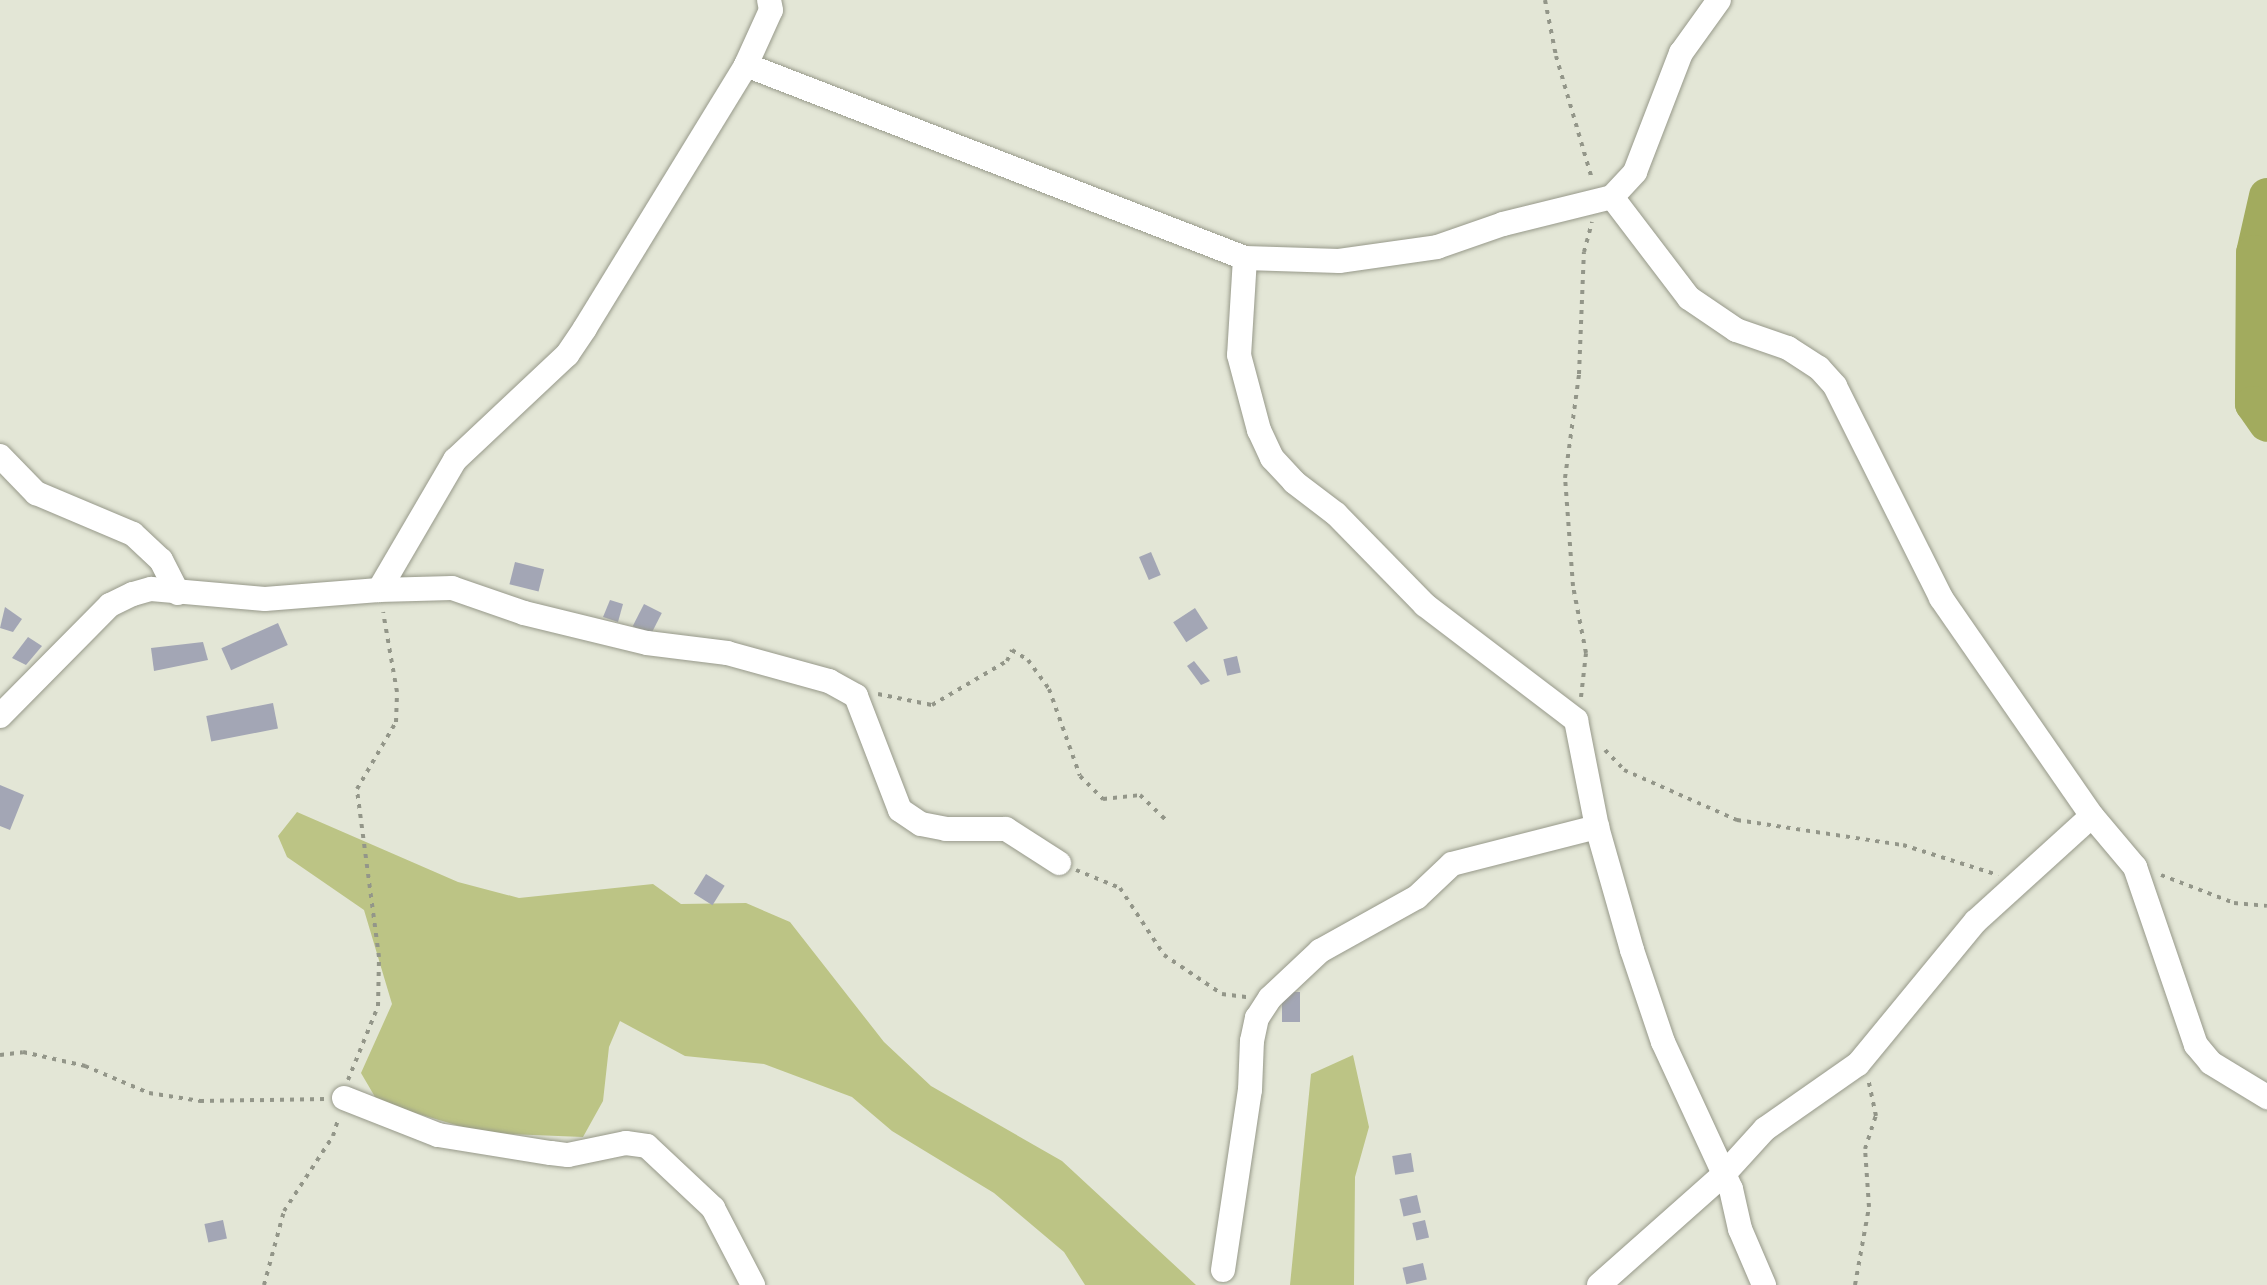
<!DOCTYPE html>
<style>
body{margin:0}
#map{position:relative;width:2267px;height:1285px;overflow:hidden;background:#e3e6d6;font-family:Raleway,sans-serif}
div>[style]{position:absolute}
.green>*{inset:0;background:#bcc485}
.river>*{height:36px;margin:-18px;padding:0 18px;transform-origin:18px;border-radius:18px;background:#a2ab5e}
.building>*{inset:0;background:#a3a6b5;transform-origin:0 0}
.path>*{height:4px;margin-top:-2px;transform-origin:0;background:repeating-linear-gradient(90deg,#939689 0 4px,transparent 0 10px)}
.roads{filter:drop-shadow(0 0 2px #97998a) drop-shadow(0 0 2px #97998a)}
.minor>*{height:24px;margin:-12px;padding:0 12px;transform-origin:12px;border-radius:12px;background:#fff}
span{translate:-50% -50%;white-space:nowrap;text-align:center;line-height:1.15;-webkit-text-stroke:8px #f1f3e3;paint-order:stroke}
</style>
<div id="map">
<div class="green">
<i style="clip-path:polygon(297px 812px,458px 882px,519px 898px,653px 884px,681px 904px,746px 903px,790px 922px,884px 1042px,931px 1086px,1062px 1161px,1196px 1285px,1085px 1285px,1064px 1252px,994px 1193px,892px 1131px,852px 1097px,764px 1064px,685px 1056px,620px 1021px,609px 1047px,603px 1101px,583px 1137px,483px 1133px,378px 1102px,361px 1073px,392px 1004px,364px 910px,287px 857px,278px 836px)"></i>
<i style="clip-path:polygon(1353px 1055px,1369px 1127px,1355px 1177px,1354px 1285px,1290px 1285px,1311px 1074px)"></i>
</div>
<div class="river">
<i style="left:2267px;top:196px;width:58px;rotate:102.8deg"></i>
<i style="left:2254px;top:253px;width:151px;rotate:90.4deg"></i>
<i style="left:2253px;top:404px;width:24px;rotate:55deg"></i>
</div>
<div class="building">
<i style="left:1151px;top:552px;width:25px;height:13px;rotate:67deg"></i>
<i style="left:515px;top:562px;width:30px;height:23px;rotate:14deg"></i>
<i style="clip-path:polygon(610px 600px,623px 604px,618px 622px,603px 617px)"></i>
<i style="left:644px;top:604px;width:20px;height:25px;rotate:27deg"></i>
<i style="clip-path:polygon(5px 607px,22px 619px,13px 632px,0 628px)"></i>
<i style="left:1195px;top:608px;width:24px;height:26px;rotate:57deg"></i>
<i style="left:278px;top:623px;width:24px;height:62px;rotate:66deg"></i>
<i style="clip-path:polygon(28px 637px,42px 646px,26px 665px,12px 658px)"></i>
<i style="clip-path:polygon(203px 642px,208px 660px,154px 671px,151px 648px)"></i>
<i style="left:1237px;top:656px;width:17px;height:14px;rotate:77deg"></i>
<i style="clip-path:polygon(1194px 661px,1210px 681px,1201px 685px,1187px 666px)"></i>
<i style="left:273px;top:703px;width:26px;height:68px;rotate:79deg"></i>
<i style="clip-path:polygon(0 785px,24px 795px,10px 830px,0 826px)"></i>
<i style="left:706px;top:874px;width:22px;height:23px;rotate:32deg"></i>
<i style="left:1282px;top:992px;width:18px;height:30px"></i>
<i style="left:1411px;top:1153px;width:19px;height:19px;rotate:81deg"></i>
<i style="left:1417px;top:1195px;width:18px;height:18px;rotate:77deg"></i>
<i style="left:223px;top:1220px;width:19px;height:19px;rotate:78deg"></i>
<i style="left:1425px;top:1220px;width:18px;height:13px;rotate:77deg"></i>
<i style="left:1423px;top:1263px;width:17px;height:21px;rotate:77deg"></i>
</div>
<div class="path">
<i style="left:1545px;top:0;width:57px;rotate:78.9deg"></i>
<i style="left:1556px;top:56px;width:128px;rotate:73.7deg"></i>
<i style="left:878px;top:694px;width:55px;rotate:11.5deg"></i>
<i style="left:932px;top:705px;width:87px;rotate:-30.4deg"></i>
<i style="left:1007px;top:661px;width:12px;rotate:-66deg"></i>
<i style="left:1012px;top:650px;width:19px;rotate:32deg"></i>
<i style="left:1028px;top:660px;width:36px;rotate:54deg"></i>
<i style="left:1049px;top:689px;width:92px;rotate:70.4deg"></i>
<i style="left:1080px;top:776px;width:33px;rotate:45deg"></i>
<i style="left:1103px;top:799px;width:37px;rotate:-6deg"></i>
<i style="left:1140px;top:795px;width:36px;rotate:44deg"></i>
<i style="left:1581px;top:697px;width:44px;rotate:-83.5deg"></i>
<i style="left:1586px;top:653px;width:68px;rotate:-101deg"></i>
<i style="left:1573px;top:586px;width:108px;rotate:-94.2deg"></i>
<i style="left:1565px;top:478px;width:105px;rotate:-82.3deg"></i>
<i style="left:1579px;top:374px;width:122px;rotate:-87.7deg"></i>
<i style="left:1584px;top:252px;width:31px;rotate:-75deg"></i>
<i style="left:1605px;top:750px;width:28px;rotate:46deg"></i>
<i style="left:1624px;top:770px;width:124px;rotate:23.9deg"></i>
<i style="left:1737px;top:820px;width:168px;rotate:8.6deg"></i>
<i style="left:1903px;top:845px;width:100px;rotate:17.5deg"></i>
<i style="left:1076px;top:870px;width:48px;rotate:22.2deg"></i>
<i style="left:1120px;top:888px;width:80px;rotate:56.7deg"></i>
<i style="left:1164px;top:955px;width:70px;rotate:33.9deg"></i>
<i style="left:1222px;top:994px;width:26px;rotate:7deg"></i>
<i style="left:2161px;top:875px;width:78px;rotate:21deg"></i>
<i style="left:2234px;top:903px;width:33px;rotate:5deg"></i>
<i style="left:0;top:1055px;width:23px;rotate:-7deg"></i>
<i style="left:23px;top:1052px;width:64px;rotate:12.7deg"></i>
<i style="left:85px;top:1066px;width:69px;rotate:22.9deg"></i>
<i style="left:149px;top:1093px;width:52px;rotate:8.9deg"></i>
<i style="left:200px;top:1101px;width:125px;rotate:-0.9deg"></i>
<i style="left:348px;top:1080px;width:80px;rotate:-67.9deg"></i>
<i style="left:378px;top:1006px;width:49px;rotate:-88.8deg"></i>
<i style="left:379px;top:957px;width:169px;rotate:-97.5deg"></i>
<i style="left:357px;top:789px;width:78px;rotate:-59.8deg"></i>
<i style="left:396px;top:722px;width:30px;rotate:-88deg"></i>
<i style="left:397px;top:692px;width:81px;rotate:-99.9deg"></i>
<i style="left:264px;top:1285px;width:77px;rotate:-74.9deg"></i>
<i style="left:284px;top:1211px;width:90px;rotate:-56.8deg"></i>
<i style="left:333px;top:1136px;width:17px;rotate:-73deg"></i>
<i style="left:1855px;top:1285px;width:79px;rotate:-79.8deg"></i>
<i style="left:1869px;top:1207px;width:58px;rotate:-93.9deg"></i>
<i style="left:1865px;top:1149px;width:35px;rotate:-72deg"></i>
<i style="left:1876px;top:1116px;width:35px;rotate:-102deg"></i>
</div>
<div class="roads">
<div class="minor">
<i style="left:746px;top:65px;width:535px;rotate:21.15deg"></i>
<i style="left:1245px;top:258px;width:94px;rotate:1.8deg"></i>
<i style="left:1339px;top:261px;width:99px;rotate:-8.1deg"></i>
<i style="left:1437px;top:247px;width:70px;rotate:-19.2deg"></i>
<i style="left:1503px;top:224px;width:112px;rotate:-13.9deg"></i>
<i style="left:1612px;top:197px;width:34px;rotate:-47deg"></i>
<i style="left:1635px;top:172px;width:128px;rotate:-68.9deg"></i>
<i style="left:1681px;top:53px;width:65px;rotate:-54.4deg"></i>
<i style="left:1612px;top:197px;width:127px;rotate:52.7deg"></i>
<i style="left:1689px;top:298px;width:57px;rotate:34.2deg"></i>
<i style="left:1736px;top:330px;width:55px;rotate:19.1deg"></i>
<i style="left:1788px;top:348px;width:37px;rotate:33deg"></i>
<i style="left:1819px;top:368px;width:24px;rotate:48deg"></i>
<i style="left:1835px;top:386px;width:237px;rotate:63.4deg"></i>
<i style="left:1941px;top:598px;width:265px;rotate:55.3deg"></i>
<i style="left:2092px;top:816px;width:67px;rotate:49.9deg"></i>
<i style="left:2135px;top:867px;width:188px;rotate:71.1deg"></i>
<i style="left:2196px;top:1045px;width:23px;rotate:50deg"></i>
<i style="left:2211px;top:1063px;width:66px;rotate:31.3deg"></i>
<i style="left:1245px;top:258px;width:97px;rotate:93.5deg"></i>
<i style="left:1239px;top:355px;width:78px;rotate:75.1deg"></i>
<i style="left:1259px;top:430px;width:31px;rotate:65deg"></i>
<i style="left:1272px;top:458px;width:33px;rotate:47deg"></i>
<i style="left:1294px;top:482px;width:53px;rotate:37.3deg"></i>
<i style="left:1336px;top:514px;width:127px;rotate:45.6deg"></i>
<i style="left:1425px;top:605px;width:190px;rotate:37.3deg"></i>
<i style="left:1576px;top:720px;width:109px;rotate:78.9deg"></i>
<i style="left:1597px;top:827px;width:128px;rotate:74.1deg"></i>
<i style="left:1632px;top:950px;width:97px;rotate:71.4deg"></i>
<i style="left:1663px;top:1042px;width:162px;rotate:65.2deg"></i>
<i style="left:1731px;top:1189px;width:41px;rotate:77.3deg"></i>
<i style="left:1740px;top:1229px;width:61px;rotate:66.8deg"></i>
<i style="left:0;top:456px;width:52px;rotate:45.8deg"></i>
<i style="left:36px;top:493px;width:105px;rotate:22.9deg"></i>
<i style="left:133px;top:534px;width:38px;rotate:43deg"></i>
<i style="left:161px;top:560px;width:37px;rotate:63deg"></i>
<i style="left:379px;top:590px;width:73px;rotate:-1.6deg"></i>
<i style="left:452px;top:588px;width:76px;rotate:19.1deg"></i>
<i style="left:524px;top:613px;width:127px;rotate:13.7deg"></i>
<i style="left:647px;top:643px;width:81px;rotate:7.1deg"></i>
<i style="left:727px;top:653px;width:106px;rotate:15.4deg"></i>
<i style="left:829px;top:681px;width:31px;rotate:29deg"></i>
<i style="left:856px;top:696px;width:122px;rotate:68.9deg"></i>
<i style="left:900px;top:810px;width:25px;rotate:34deg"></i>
<i style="left:921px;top:824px;width:25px;rotate:11deg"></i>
<i style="left:946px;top:829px;width:60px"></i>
<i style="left:1006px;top:829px;width:63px;rotate:32.7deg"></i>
<i style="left:0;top:716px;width:156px;rotate:-45.3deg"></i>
<i style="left:110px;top:605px;width:25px;rotate:-26deg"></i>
<i style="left:133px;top:594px;width:19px;rotate:-16deg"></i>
<i style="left:151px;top:589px;width:114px;rotate:5deg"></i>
<i style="left:265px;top:599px;width:114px;rotate:-4.5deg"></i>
<i style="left:379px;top:590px;width:151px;rotate:-59.7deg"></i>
<i style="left:455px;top:460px;width:154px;rotate:-43.2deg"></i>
<i style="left:567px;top:355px;width:32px;rotate:-56deg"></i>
<i style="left:585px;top:328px;width:308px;rotate:-58.5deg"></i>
<i style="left:746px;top:65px;width:60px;rotate:-65.6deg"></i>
<i style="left:771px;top:10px;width:10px;rotate:-101deg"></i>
<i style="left:344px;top:1098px;width:101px;rotate:21.5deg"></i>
<i style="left:438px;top:1135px;width:114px;rotate:9.1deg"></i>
<i style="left:551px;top:1153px;width:17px;rotate:7deg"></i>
<i style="left:568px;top:1155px;width:59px;rotate:-11.7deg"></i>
<i style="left:626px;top:1143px;width:21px;rotate:8deg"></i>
<i style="left:647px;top:1146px;width:91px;rotate:43.2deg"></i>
<i style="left:713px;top:1208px;width:87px;rotate:62.5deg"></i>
<i style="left:1223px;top:1270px;width:182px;rotate:-81.5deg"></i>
<i style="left:1250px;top:1090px;width:49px;rotate:-87.7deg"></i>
<i style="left:1252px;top:1041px;width:24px;rotate:-78deg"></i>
<i style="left:1257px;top:1018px;width:24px;rotate:-57deg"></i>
<i style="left:1270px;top:998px;width:69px;rotate:-43.2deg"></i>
<i style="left:1320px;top:951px;width:111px;rotate:-29.1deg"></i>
<i style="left:1417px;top:897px;width:48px;rotate:-43.3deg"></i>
<i style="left:1452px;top:864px;width:150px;rotate:-14.3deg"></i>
<i style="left:1599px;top:1285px;width:167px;rotate:-41.6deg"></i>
<i style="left:1724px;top:1174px;width:61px;rotate:-47.7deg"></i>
<i style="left:1765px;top:1129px;width:113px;rotate:-35deg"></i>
<i style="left:1858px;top:1064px;width:185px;rotate:-50.5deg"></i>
<i style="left:1976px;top:921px;width:156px;rotate:-42.2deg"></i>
</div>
</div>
</div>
